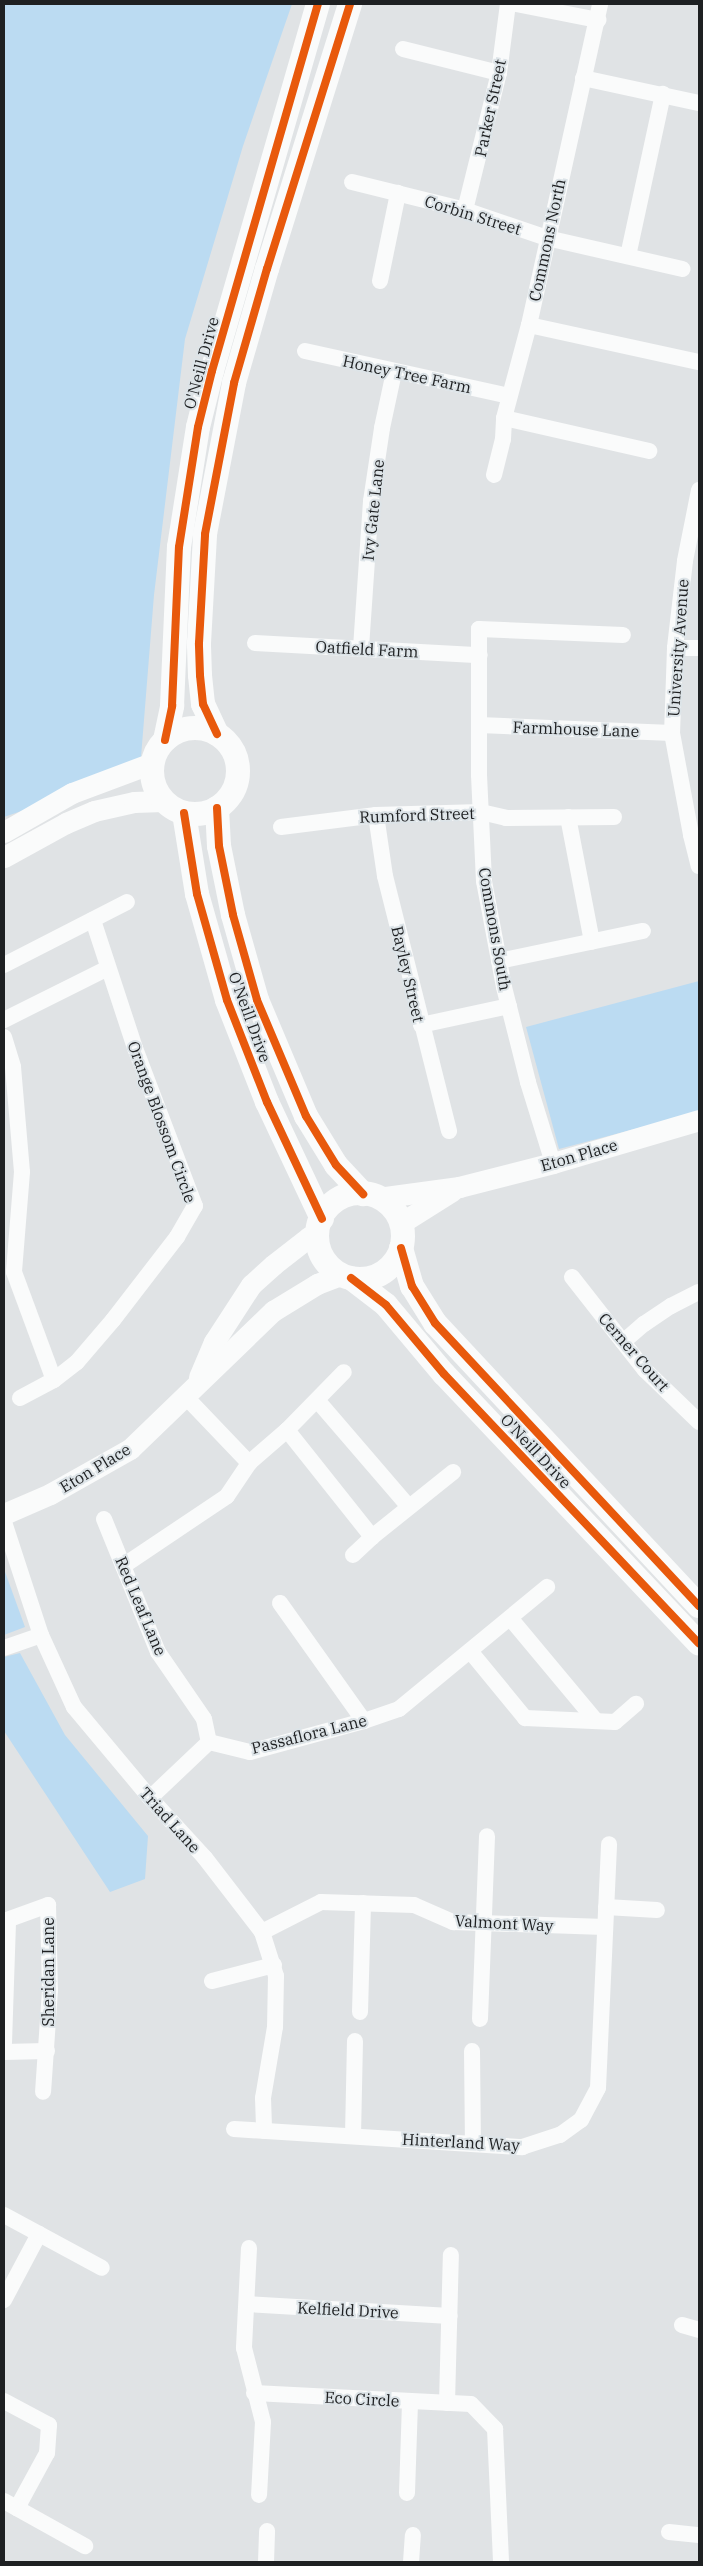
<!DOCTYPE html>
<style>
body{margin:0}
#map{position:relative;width:703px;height:2566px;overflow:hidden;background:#e0e3e5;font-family:"IBM Plex Serif",serif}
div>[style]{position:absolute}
.green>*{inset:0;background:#bbdbf2}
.minor>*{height:16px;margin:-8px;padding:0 8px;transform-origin:8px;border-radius:8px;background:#fafbfb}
.tertiary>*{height:21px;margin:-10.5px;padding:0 10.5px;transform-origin:10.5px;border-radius:10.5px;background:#fafbfb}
.secondary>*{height:24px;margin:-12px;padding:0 12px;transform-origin:12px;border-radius:12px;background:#fafbfb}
.secondary>.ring{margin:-12px;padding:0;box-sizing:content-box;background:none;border:24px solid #fafbfb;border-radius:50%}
.cycleway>*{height:8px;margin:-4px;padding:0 4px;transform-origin:4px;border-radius:4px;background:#e8590c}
span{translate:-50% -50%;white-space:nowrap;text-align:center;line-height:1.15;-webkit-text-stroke:4px #dde4e8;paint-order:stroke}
.street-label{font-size:16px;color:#1e2022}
.frame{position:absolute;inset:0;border:5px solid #1e2022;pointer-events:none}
</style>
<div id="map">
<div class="green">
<i style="clip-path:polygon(4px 4px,292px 4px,243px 146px,185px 339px,154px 595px,140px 770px,4px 817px)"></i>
<i style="clip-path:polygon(699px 981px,699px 1112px,559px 1149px,526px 1027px)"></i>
<i style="clip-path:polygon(4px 1569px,25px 1627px,4px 1635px)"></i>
<i style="clip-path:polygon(20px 1653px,65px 1735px,148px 1836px,145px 1879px,110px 1892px,4px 1731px,4px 1657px)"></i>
</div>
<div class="minor">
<i style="left:516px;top:4px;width:84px;rotate:11deg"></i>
<i style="left:403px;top:49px;width:99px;rotate:14deg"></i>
<i style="left:583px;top:78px;width:119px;rotate:12.2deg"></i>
<i style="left:352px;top:182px;width:116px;rotate:13.9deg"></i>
<i style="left:465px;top:210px;width:87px;rotate:18.9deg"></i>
<i style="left:547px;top:238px;width:139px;rotate:12.9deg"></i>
<i style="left:465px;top:210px;width:141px;rotate:-76.1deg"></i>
<i style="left:499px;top:73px;width:70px;rotate:-82.6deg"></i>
<i style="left:628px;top:256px;width:166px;rotate:-77.8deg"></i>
<i style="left:380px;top:281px;width:90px;rotate:-78.4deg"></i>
<i style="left:529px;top:325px;width:174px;rotate:12.3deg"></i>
<i style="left:305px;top:351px;width:209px;rotate:12.4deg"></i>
<i style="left:504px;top:418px;width:149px;rotate:12.8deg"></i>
<i style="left:494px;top:475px;width:37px;rotate:-76deg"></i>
<i style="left:503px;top:439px;width:21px;rotate:-87deg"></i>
<i style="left:504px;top:418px;width:96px;rotate:-75deg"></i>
<i style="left:529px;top:325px;width:329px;rotate:-77.5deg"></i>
<i style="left:699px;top:490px;width:72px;rotate:101.2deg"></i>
<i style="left:685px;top:561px;width:88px;rotate:96.6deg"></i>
<i style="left:675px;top:648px;width:85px;rotate:92deg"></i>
<i style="left:672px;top:733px;width:104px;rotate:79.4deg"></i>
<i style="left:691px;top:835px;width:32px;rotate:76deg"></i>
<i style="left:255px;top:643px;width:225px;rotate:3.1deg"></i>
<i style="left:361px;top:648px;width:147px;rotate:-86.1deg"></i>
<i style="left:371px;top:501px;width:74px;rotate:-81.4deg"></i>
<i style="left:382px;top:428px;width:57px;rotate:-77.9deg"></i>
<i style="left:675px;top:648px;width:24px"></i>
<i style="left:479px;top:725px;width:193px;rotate:2.4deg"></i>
<i style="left:376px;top:815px;width:62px;rotate:81.6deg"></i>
<i style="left:385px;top:876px;width:263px;rotate:75.9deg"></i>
<i style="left:568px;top:817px;width:127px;rotate:79.1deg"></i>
<i style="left:281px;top:827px;width:96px;rotate:-7.2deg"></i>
<i style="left:376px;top:815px;width:105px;rotate:-1.6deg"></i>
<i style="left:481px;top:812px;width:26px;rotate:13deg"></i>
<i style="left:506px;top:818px;width:108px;rotate:-0.5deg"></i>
<i style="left:499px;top:961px;width:147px;rotate:-11.8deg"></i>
<i style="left:4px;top:965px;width:138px;rotate:-27.1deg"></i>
<i style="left:4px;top:1020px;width:116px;rotate:-26.6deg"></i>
<i style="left:421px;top:1025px;width:90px;rotate:-12.2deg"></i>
<i style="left:4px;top:1037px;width:31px;rotate:73deg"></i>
<i style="left:13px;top:1067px;width:105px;rotate:85.1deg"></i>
<i style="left:22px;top:1172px;width:100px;rotate:94.6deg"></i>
<i style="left:14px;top:1272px;width:115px;rotate:69.7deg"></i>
<i style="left:553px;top:1163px;width:85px;rotate:-107.2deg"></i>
<i style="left:528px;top:1082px;width:98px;rotate:-104.2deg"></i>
<i style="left:504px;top:987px;width:108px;rotate:-100.7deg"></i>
<i style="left:484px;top:881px;width:106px;rotate:-92.7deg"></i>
<i style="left:479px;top:775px;width:146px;rotate:-90deg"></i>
<i style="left:479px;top:629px;width:144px;rotate:2.4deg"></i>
<i style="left:572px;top:1277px;width:118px;rotate:51.9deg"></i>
<i style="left:645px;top:1370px;width:75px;rotate:43.9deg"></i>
<i style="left:623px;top:1342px;width:28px;rotate:-41deg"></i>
<i style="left:644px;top:1324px;width:32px;rotate:-34deg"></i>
<i style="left:671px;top:1306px;width:31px;rotate:-27deg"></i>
<i style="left:185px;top:1396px;width:93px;rotate:46.3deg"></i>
<i style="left:20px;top:1398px;width:38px;rotate:-28deg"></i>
<i style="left:54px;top:1380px;width:29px;rotate:-38deg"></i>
<i style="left:77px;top:1362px;width:55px;rotate:-49.4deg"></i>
<i style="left:113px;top:1320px;width:105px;rotate:-52.4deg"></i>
<i style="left:177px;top:1237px;width:36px;rotate:-60deg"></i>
<i style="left:195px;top:1206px;width:169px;rotate:-110.8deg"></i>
<i style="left:135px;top:1048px;width:135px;rotate:-108.2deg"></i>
<i style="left:317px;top:1400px;width:141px;rotate:49.3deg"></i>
<i style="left:287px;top:1430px;width:137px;rotate:51.5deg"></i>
<i style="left:104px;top:1519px;width:144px;rotate:67.9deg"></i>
<i style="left:158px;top:1652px;width:81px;rotate:55.5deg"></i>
<i style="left:204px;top:1719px;width:24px;rotate:78deg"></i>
<i style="left:4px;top:1522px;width:119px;rotate:71.9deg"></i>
<i style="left:41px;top:1635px;width:79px;rotate:65.4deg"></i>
<i style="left:74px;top:1707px;width:119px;rotate:50.1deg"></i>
<i style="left:150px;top:1798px;width:81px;rotate:47.5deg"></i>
<i style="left:205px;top:1858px;width:93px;rotate:52.4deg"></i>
<i style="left:262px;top:1932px;width:46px;rotate:72.3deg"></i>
<i style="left:276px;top:1976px;width:51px;rotate:91.1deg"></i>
<i style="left:275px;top:2027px;width:72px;rotate:99.6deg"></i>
<i style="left:263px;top:2098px;width:33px;rotate:88deg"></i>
<i style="left:353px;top:1555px;width:26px;rotate:-43deg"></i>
<i style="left:372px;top:1537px;width:104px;rotate:-38.7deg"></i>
<i style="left:123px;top:1566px;width:125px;rotate:-33.9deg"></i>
<i style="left:227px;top:1496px;width:40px;rotate:-56deg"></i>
<i style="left:249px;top:1463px;width:50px;rotate:-41deg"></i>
<i style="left:287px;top:1430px;width:81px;rotate:-45.5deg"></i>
<i style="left:280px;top:1603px;width:145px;rotate:54.6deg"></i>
<i style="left:510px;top:1618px;width:134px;rotate:50.1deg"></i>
<i style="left:4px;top:1648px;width:39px;rotate:-19deg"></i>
<i style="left:470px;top:1651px;width:87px;rotate:50.6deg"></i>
<i style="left:525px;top:1718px;width:90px;rotate:2.5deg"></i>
<i style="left:615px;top:1722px;width:28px;rotate:-41deg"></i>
<i style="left:209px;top:1742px;width:42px;rotate:13.7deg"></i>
<i style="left:250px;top:1752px;width:118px;rotate:-15.2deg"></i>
<i style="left:364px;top:1721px;width:37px;rotate:-19deg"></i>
<i style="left:399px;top:1709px;width:192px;rotate:-39.5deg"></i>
<i style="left:150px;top:1798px;width:81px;rotate:-43.5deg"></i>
<i style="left:606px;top:1907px;width:51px;rotate:3.4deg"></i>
<i style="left:4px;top:1921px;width:47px;rotate:-20deg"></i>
<i style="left:48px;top:1905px;width:85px;rotate:88.7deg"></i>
<i style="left:50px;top:1990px;width:102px;rotate:93.9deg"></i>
<i style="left:262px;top:1932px;width:66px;rotate:-27deg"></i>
<i style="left:321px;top:1902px;width:93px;rotate:1.8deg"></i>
<i style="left:414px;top:1905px;width:43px;rotate:23.6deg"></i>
<i style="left:453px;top:1922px;width:152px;rotate:1.9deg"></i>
<i style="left:212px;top:1981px;width:64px;rotate:-14.5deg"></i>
<i style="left:360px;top:2012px;width:109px;rotate:-88.4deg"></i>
<i style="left:480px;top:2019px;width:183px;rotate:-87.8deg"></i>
<i style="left:4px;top:2043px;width:123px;rotate:-88.1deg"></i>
<i style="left:472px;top:2051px;width:93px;rotate:89.4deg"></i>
<i style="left:4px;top:2052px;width:43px;rotate:-1.3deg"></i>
<i style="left:234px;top:2129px;width:289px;rotate:3.6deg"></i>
<i style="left:522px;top:2147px;width:40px;rotate:-18deg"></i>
<i style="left:560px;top:2135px;width:26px;rotate:-36deg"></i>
<i style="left:581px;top:2120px;width:36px;rotate:-62deg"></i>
<i style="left:598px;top:2088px;width:244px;rotate:-87.4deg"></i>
<i style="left:353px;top:2136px;width:95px;rotate:-88.8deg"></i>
<i style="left:4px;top:2215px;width:111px;rotate:28.4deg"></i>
<i style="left:249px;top:2248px;width:100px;rotate:92.9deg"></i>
<i style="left:244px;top:2348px;width:76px;rotate:75.6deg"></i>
<i style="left:263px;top:2422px;width:73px;rotate:93.1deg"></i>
<i style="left:4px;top:2300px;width:75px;rotate:-62.1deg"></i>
<i style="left:247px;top:2304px;width:203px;rotate:3.4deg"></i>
<i style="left:682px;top:2325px;width:18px;rotate:16deg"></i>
<i style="left:254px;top:2393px;width:217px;rotate:2.9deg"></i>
<i style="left:471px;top:2404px;width:35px;rotate:46deg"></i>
<i style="left:495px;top:2429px;width:133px;rotate:87.4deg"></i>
<i style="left:4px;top:2401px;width:51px;rotate:28.1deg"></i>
<i style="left:49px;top:2425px;width:28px;rotate:94deg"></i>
<i style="left:47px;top:2453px;width:63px;rotate:118.6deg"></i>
<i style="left:447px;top:2403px;width:148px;rotate:-88.5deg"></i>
<i style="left:407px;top:2493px;width:91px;rotate:-88.1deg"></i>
<i style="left:4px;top:2501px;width:93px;rotate:29.1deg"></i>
<i style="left:669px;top:2532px;width:30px;rotate:6deg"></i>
<i style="left:266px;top:2562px;width:31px;rotate:-88deg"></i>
<i style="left:411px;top:2562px;width:27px;rotate:-86deg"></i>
</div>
<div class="tertiary">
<i style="left:4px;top:832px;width:78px;rotate:-29.8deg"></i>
<i style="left:72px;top:793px;width:85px;rotate:-20.6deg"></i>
<i style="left:4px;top:857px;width:71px;rotate:-28.7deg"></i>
<i style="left:66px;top:823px;width:30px;rotate:-23deg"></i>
<i style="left:94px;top:811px;width:41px;rotate:-12.7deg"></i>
<i style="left:134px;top:802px;width:29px;rotate:-2deg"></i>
<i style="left:378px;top:1198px;width:82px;rotate:-7.7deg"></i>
<i style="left:459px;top:1187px;width:97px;rotate:-14.3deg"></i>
<i style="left:553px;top:1163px;width:152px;rotate:-16.4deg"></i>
<i style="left:401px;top:1223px;width:60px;rotate:-32.1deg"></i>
<i style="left:199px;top:1377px;width:38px;rotate:-67deg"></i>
<i style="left:214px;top:1342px;width:68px;rotate:-57deg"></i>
<i style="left:251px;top:1285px;width:30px;rotate:-42deg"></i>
<i style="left:273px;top:1265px;width:46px;rotate:-37.9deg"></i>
<i style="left:309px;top:1237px;width:9px;rotate:-21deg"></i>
<i style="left:4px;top:1514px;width:50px;rotate:-23.5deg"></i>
<i style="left:50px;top:1494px;width:92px;rotate:-29.4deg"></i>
<i style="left:130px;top:1449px;width:199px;rotate:-44deg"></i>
<i style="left:273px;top:1311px;width:52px;rotate:-31.5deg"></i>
<i style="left:317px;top:1284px;width:26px;rotate:-21deg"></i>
</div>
<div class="secondary">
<i class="ring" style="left:152px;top:728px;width:62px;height:62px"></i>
<i style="left:217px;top:734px;width:33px;rotate:-115deg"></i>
<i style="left:203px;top:704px;width:29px;rotate:-96deg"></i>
<i style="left:200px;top:675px;width:32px;rotate:-92deg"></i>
<i style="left:199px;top:643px;width:109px;rotate:-86.8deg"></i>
<i style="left:205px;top:534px;width:154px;rotate:-79.1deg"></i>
<i style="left:234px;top:383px;width:119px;rotate:-73.9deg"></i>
<i style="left:267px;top:269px;width:278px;rotate:-72.6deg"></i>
<i style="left:165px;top:740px;width:35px;rotate:-78deg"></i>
<i style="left:172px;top:706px;width:159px;rotate:-87.5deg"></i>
<i style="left:179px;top:547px;width:121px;rotate:-81deg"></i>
<i style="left:198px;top:427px;width:58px;rotate:-76deg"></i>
<i style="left:212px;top:371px;width:382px;rotate:-73.9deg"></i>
<i style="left:217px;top:808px;width:38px;rotate:87deg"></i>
<i style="left:219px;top:846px;width:70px;rotate:78.5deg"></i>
<i style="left:233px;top:915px;width:88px;rotate:74.2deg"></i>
<i style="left:257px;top:1000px;width:126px;rotate:67.1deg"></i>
<i style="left:306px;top:1116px;width:57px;rotate:58.5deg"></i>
<i style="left:336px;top:1165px;width:40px;rotate:47deg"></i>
<i style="left:184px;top:813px;width:82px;rotate:80.9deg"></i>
<i style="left:197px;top:894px;width:110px;rotate:74.2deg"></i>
<i style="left:227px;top:1000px;width:110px;rotate:68.6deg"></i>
<i style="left:267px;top:1102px;width:129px;rotate:64.8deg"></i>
<i class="ring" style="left:317px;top:1193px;width:62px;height:62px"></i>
<i style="left:401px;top:1248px;width:40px;rotate:74deg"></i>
<i style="left:412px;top:1286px;width:44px;rotate:58.1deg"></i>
<i style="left:435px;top:1323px;width:387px;rotate:47deg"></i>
<i style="left:351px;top:1278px;width:44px;rotate:37.6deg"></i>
<i style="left:386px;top:1305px;width:90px;rotate:50deg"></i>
<i style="left:444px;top:1374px;width:371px;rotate:46.6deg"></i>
</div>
<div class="cycleway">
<i style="left:217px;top:734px;width:33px;rotate:-115deg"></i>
<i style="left:203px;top:704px;width:29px;rotate:-96deg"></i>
<i style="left:200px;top:675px;width:32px;rotate:-92deg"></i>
<i style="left:199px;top:643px;width:109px;rotate:-86.8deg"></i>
<i style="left:205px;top:534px;width:154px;rotate:-79.1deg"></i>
<i style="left:234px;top:383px;width:119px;rotate:-73.9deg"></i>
<i style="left:267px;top:269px;width:278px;rotate:-72.6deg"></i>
<i style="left:165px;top:740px;width:35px;rotate:-78deg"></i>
<i style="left:172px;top:706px;width:159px;rotate:-87.5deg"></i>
<i style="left:179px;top:547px;width:121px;rotate:-81deg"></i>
<i style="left:198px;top:427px;width:58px;rotate:-76deg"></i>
<i style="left:212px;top:371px;width:382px;rotate:-73.9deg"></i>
<i style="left:217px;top:808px;width:38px;rotate:87deg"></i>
<i style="left:219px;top:846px;width:70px;rotate:78.5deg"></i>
<i style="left:233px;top:915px;width:88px;rotate:74.2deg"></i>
<i style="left:257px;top:1000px;width:126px;rotate:67.1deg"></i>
<i style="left:306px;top:1116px;width:57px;rotate:58.5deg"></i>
<i style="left:336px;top:1165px;width:40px;rotate:47deg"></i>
<i style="left:184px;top:813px;width:82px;rotate:80.9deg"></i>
<i style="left:197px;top:894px;width:110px;rotate:74.2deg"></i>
<i style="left:227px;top:1000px;width:110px;rotate:68.6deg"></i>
<i style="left:267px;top:1102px;width:129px;rotate:64.8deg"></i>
<i style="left:401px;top:1248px;width:40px;rotate:74deg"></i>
<i style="left:412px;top:1286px;width:44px;rotate:58.1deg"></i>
<i style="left:435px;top:1323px;width:387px;rotate:47deg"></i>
<i style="left:351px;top:1278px;width:44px;rotate:37.6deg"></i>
<i style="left:386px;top:1305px;width:90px;rotate:50deg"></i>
<i style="left:444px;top:1374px;width:371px;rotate:46.6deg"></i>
</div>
<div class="street-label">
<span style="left:490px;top:108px;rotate:-78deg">Parker Street</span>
<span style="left:473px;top:215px;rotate:17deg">Corbin Street</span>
<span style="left:547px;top:240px;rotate:-78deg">Commons North</span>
<span style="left:201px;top:363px;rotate:-75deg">O'Neill Drive</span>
<span style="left:407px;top:374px;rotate:12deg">Honey Tree Farm</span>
<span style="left:373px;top:510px;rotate:-84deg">Ivy Gate Lane</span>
<span style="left:678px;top:648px;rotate:-86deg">University Avenue</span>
<span style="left:367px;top:649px;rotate:3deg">Oatfield Farm</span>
<span style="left:576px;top:729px;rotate:2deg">Farmhouse Lane</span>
<span style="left:417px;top:815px;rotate:-2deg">Rumford Street</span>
<span style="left:495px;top:929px;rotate:80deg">Commons South</span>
<span style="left:408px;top:974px;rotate:77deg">Bayley Street</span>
<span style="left:250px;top:1017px;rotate:70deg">O'Neill Drive</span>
<span style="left:162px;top:1122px;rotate:70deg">Orange Blossom Circle</span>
<span style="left:579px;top:1155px;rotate:-16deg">Eton Place</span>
<span style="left:634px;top:1352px;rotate:49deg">Cerner Court</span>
<span style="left:536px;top:1451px;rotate:47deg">O'Neill Drive</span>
<span style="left:95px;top:1468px;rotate:-31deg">Eton Place</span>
<span style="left:141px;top:1606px;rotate:67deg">Red Leaf Lane</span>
<span style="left:309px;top:1734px;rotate:-14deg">Passaflora Lane</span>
<span style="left:170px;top:1820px;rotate:48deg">Triad Lane</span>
<span style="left:504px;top:1923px;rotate:3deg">Valmont Way</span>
<span style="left:48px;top:1972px;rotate:-90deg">Sheridan Lane</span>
<span style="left:461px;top:2142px;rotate:3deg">Hinterland Way</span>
<span style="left:348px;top:2310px;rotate:3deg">Kelfield Drive</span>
<span style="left:362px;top:2399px;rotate:3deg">Eco Circle</span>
</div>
<div class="frame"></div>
</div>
